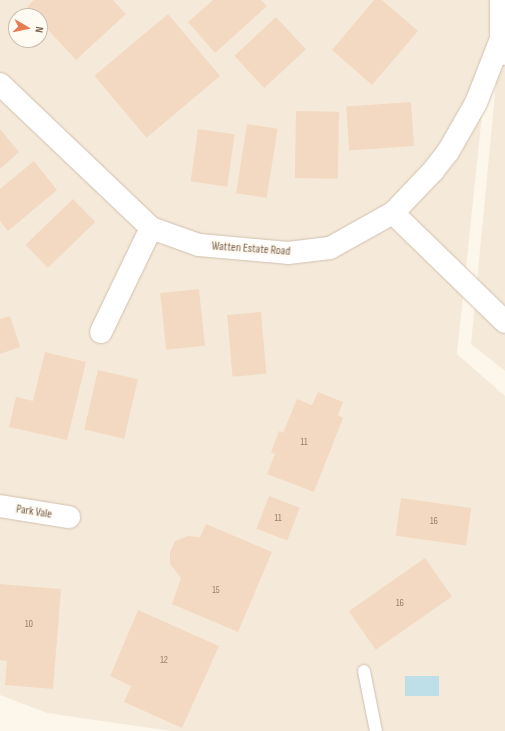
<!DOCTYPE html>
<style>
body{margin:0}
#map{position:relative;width:505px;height:731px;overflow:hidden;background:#fdf7eb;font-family:"Sofia Sans Condensed",sans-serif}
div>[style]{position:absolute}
.residential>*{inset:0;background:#f5ead9}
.water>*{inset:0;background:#bedfe8;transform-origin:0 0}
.building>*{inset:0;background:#f3d9c2;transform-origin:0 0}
.roads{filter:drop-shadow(0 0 1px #d1c0b0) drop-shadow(0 0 1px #d1c0b0)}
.service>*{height:12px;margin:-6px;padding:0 6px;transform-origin:6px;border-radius:6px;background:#fff}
.minor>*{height:22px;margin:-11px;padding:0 11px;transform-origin:11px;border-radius:11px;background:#fff}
span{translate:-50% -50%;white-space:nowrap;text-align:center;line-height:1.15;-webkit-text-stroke:4px #fffbf2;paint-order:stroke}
.number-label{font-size:10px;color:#987e6a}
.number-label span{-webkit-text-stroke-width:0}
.street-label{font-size:12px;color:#7a604d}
.north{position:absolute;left:8px;top:8px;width:40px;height:40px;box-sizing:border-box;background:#fffbf2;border:1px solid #cabdb0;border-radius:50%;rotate:99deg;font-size:11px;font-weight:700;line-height:16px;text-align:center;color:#7a604d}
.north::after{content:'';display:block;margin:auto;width:14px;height:18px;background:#e77c50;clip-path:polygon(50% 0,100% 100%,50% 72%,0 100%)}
</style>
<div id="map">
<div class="residential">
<i style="clip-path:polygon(evenodd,0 0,494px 0,457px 354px,505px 396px,505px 731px,170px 731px,47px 713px,0 695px,0 0,16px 16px,40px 16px,40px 40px,16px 40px,16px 16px)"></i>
<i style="clip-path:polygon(504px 0,505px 0,505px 371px,471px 344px)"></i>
</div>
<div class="water">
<i style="left:405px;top:676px;width:34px;height:20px"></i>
</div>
<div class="building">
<i style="clip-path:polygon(34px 0,113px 0,126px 14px,76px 60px,40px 21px,40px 16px,35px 16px,27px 7px)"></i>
<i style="clip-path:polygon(213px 0,261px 0,267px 6px,215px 53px,188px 22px)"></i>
<i style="clip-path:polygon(374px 0,382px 0,418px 31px,372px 85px,332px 50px)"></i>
<i style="left:168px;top:14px;width:81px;height:96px;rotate:50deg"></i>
<i style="left:276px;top:17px;width:44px;height:57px;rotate:47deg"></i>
<i style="left:411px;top:102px;width:44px;height:65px;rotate:86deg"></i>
<i style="left:296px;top:111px;width:43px;height:67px;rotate:1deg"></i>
<i style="left:247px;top:124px;width:31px;height:70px;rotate:9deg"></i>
<i style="clip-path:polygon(0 129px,19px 152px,0 169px)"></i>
<i style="left:198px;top:129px;width:37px;height:53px;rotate:8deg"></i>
<i style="clip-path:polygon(34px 161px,57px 190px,8px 231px,0 221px,0 189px)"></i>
<i style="left:73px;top:199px;width:32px;height:66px;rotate:46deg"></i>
<i style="left:199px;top:289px;width:57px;height:39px;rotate:84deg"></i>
<i style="left:261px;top:312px;width:62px;height:34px;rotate:85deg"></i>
<i style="clip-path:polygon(10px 316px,20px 347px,0 354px,0 319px)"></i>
<i style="clip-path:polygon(45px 352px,86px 362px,67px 440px,9px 427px,16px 397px,33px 401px)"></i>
<i style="left:98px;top:370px;width:41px;height:61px;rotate:13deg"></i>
<i style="clip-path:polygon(318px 392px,343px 402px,338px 415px,343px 418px,314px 492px,267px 474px,275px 454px,271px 452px,279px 431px,283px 433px,297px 399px,312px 405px)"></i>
<i style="left:269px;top:496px;width:33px;height:35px;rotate:21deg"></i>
<i style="left:401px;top:498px;width:71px;height:38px;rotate:8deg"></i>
<i style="clip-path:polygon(206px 524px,272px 552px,238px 632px,172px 604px,181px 578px,170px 564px,170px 552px,175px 541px,188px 536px,200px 537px)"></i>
<i style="left:425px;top:558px;width:47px;height:93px;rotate:55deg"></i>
<i style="clip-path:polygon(0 584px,61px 589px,53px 689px,5px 685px,7px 661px,0 660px)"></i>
<i style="clip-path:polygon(138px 610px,219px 646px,182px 728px,124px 702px,131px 686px,110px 676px)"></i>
</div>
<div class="roads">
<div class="service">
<i style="left:364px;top:671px;width:61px;rotate:78.7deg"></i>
</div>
<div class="minor">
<i style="left:501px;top:0;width:39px;rotate:90deg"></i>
<i style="left:501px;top:39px;width:15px;rotate:82deg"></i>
<i style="left:0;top:84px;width:209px;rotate:43.6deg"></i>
<i style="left:151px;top:228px;width:51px;rotate:19.5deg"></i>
<i style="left:199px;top:245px;width:89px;rotate:5.1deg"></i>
<i style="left:288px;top:253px;width:42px;rotate:-6.8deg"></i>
<i style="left:330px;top:248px;width:72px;rotate:-29.1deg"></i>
<i style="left:393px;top:213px;width:58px;rotate:-46.4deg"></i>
<i style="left:433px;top:171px;width:24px;rotate:-52deg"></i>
<i style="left:448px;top:152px;width:56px;rotate:-60.3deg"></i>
<i style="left:476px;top:103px;width:69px;rotate:-68.7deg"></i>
<i style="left:393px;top:213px;width:156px;rotate:44.2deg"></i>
<i style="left:101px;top:332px;width:115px;rotate:-64.3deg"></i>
<i style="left:0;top:506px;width:70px;rotate:9.1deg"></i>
</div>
</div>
<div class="number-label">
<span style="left:304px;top:443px">11</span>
<span style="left:278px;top:519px">11</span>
<span style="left:434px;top:522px">16</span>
<span style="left:216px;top:591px">15</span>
<span style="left:400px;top:604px">16</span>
<span style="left:29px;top:625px">10</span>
<span style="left:164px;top:661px">12</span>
</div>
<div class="street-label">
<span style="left:251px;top:249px;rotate:4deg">Watten Estate Road</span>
<span style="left:34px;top:512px;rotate:9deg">Park Vale</span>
</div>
<div class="north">N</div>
</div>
